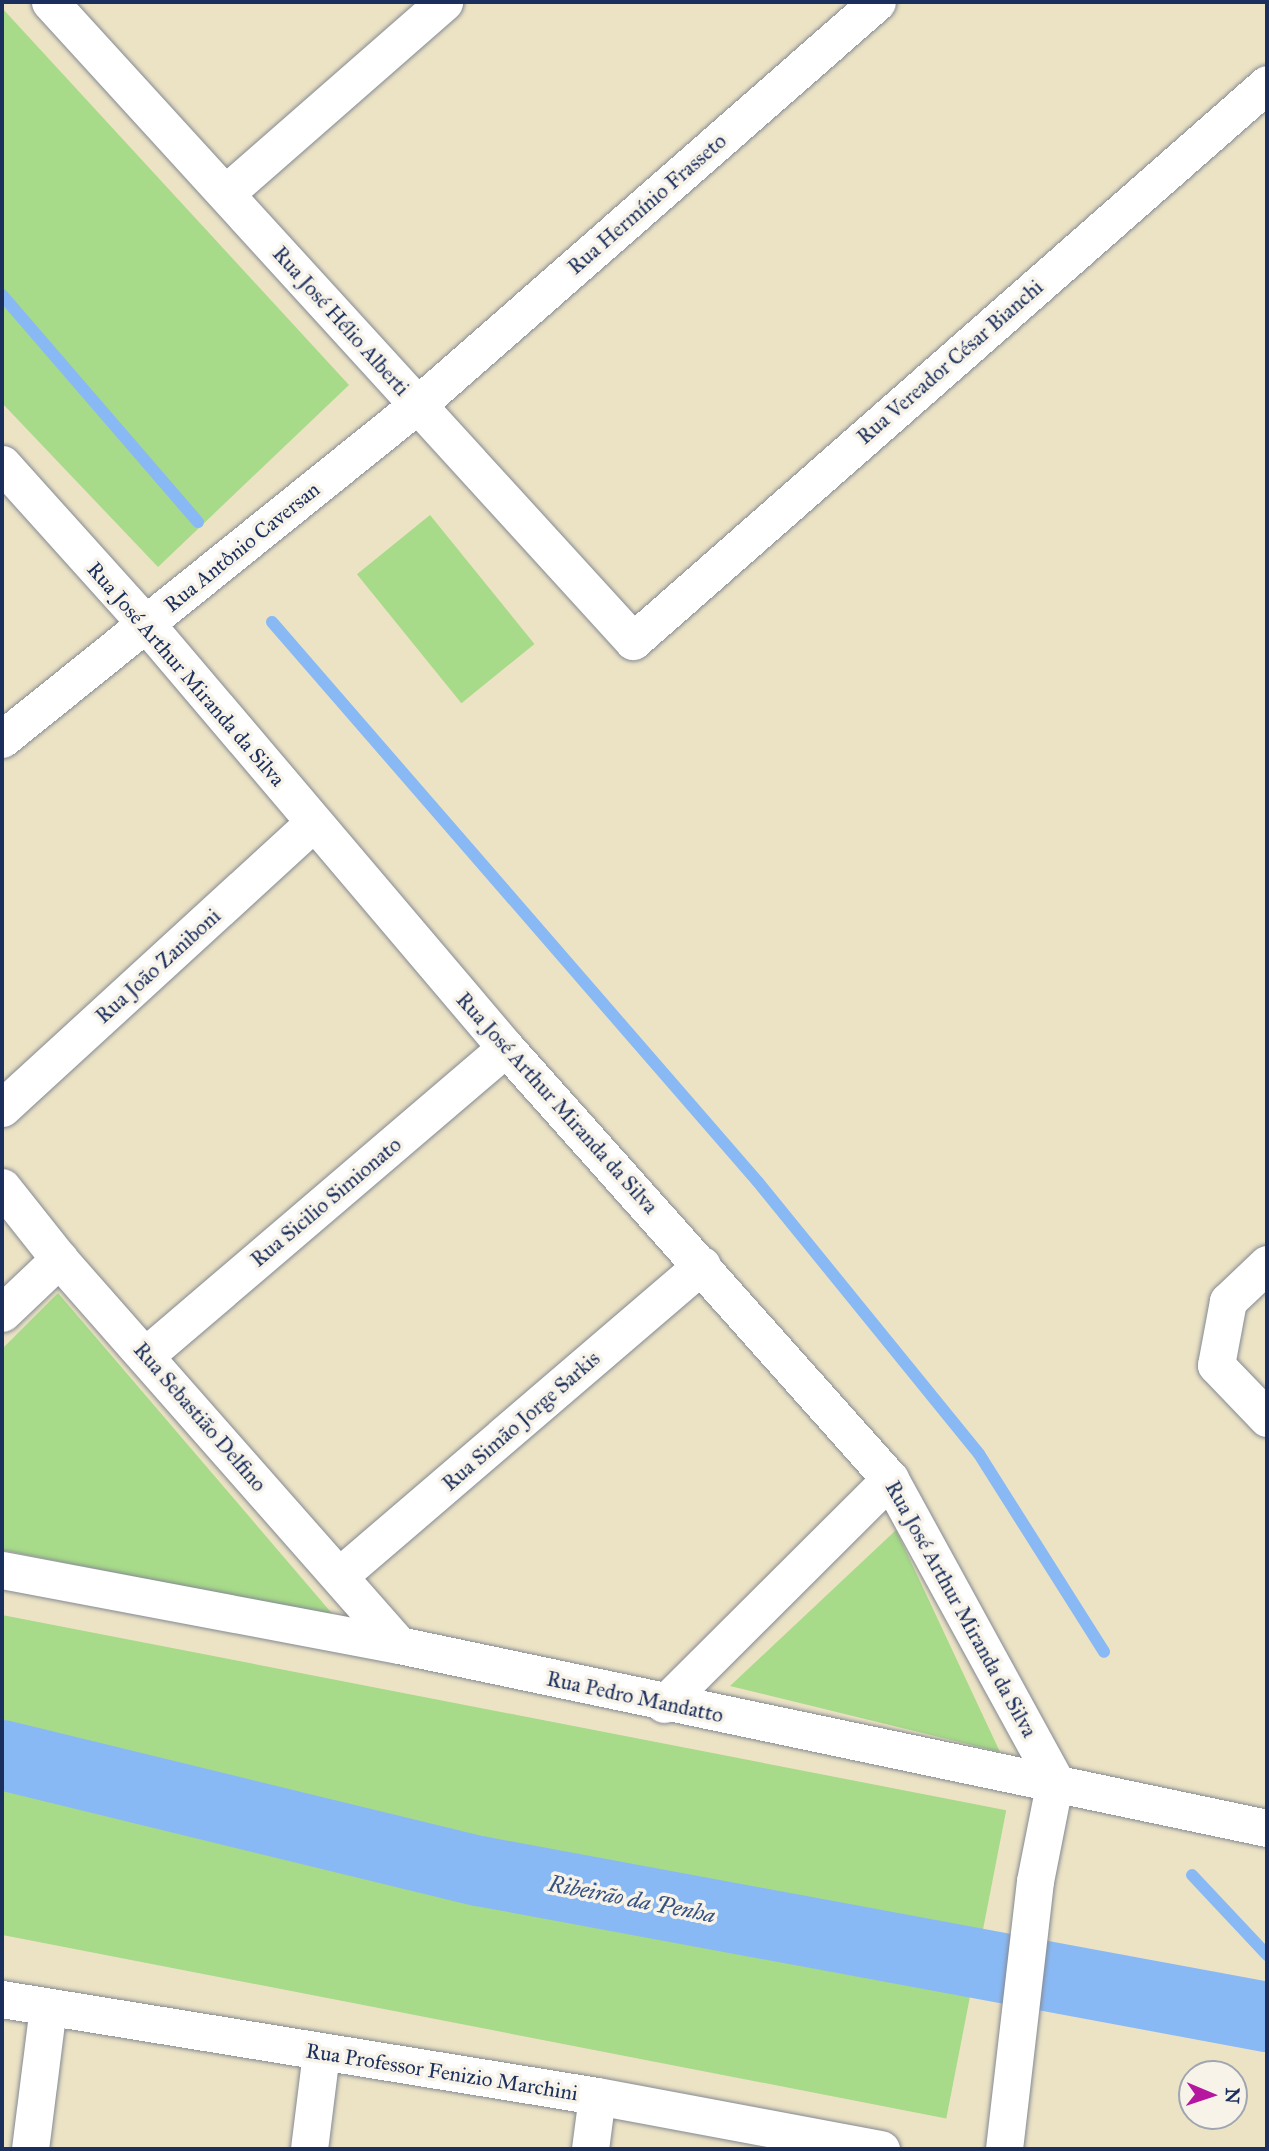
<!DOCTYPE html>
<meta charset="utf-8">
<style>
body{margin:0}
#map{position:relative;width:1269px;height:2151px;overflow:hidden;background:#ece3c5;font-family:"IM FELL Great Primer",serif}
div>[style]{position:absolute}
.green>*{inset:0;background:#a7da89;transform-origin:0 0}
.stream>*{height:12px;margin:-6px;padding:0 6px;transform-origin:6px;border-radius:6px;background:#89b9f4}
.river>*{height:70px;margin:-35px;padding:0 35px;transform-origin:35px;border-radius:35px;background:#89b9f4}
.roads{filter:drop-shadow(0 0 2px #848992) drop-shadow(0 0 2px #848992)}
.street>*{height:37px;margin:-18.5px;padding:0 18.5px;transform-origin:18.5px;border-radius:18.5px;background:#fff}
span{translate:-50% -50%;white-space:nowrap;text-align:center;line-height:1.15;-webkit-text-stroke:7px #f7f3e8;paint-order:stroke}
.street-label{font-size:21px;color:#1b2f5e}
.water-label{font-size:23px;color:#365284;font-style:italic}
.frame{position:absolute;inset:0;border:4px solid #1b2f5e;pointer-events:none}
.north{position:absolute;left:1178px;top:2060px;width:70px;height:70px;box-sizing:border-box;background:#f7f3e8;border:2px solid #9fa5b1;border-radius:50%;rotate:92deg;font-size:19px;font-weight:700;line-height:28px;text-align:center;color:#1b2f5e}
.north::after{content:'';display:block;margin:auto;width:24px;height:32px;background:#b5179e;clip-path:polygon(50% 0,100% 100%,50% 72%,0 100%)}
</style>
<div id="map">
<div class="green">
<i style="clip-path:polygon(2px 8px,349px 385px,158px 567px,2px 403px)"></i>
<i style="left:430px;top:515px;width:166px;height:94px;rotate:51deg"></i>
<i style="clip-path:polygon(58px 1293px,335px 1617px,2px 1550px,2px 1349px)"></i>
<i style="clip-path:polygon(896px 1530px,1000px 1752px,730px 1686px)"></i>
<i style="left:2px;top:1615px;width:1023px;height:314px;rotate:11deg"></i>
</div>
<div class="stream">
<i style="left:2px;top:295px;width:300px;rotate:49.2deg"></i>
<i style="left:272px;top:622px;width:741px;rotate:49.05deg"></i>
<i style="left:758px;top:1182px;width:350px;rotate:50.9deg"></i>
<i style="left:979px;top:1454px;width:234px;rotate:57.7deg"></i>
<i style="left:1192px;top:1875px;width:110px;rotate:46.8deg"></i>
</div>
<div class="river">
<i style="left:2px;top:1755px;width:491px;rotate:13.7deg"></i>
<i style="left:479px;top:1871px;width:801px;rotate:10.5deg"></i>
</div>
<div class="roads">
<div class="street">
<i style="left:50px;top:2px;width:865px;rotate:47.62deg"></i>
<i style="left:633px;top:641px;width:844px;rotate:-41.3deg"></i>
<i style="left:226px;top:193px;width:290px;rotate:-41.2deg"></i>
<i style="left:2px;top:464px;width:217px;rotate:48deg"></i>
<i style="left:147px;top:625px;width:555px;rotate:49.68deg"></i>
<i style="left:506px;top:1048px;width:577px;rotate:48.3deg"></i>
<i style="left:890px;top:1479px;width:343px;rotate:61.3deg"></i>
<i style="left:1055px;top:1780px;width:103px;rotate:101.2deg"></i>
<i style="left:1035px;top:1881px;width:270px;rotate:96.6deg"></i>
<i style="left:2px;top:739px;width:531px;rotate:-38.81deg"></i>
<i style="left:416px;top:406px;width:613px;rotate:-41.23deg"></i>
<i style="left:2px;top:1108px;width:422px;rotate:-42.5deg"></i>
<i style="left:2px;top:1187px;width:92px;rotate:51.6deg"></i>
<i style="left:59px;top:1259px;width:514px;rotate:48.63deg"></i>
<i style="left:1267px;top:1264px;width:54px;rotate:136.5deg"></i>
<i style="left:1228px;top:1301px;width:65px;rotate:100.6deg"></i>
<i style="left:1216px;top:1365px;width:74px;rotate:46.1deg"></i>
<i style="left:2px;top:1313px;width:79px;rotate:-43.5deg"></i>
<i style="left:146px;top:1355px;width:473px;rotate:-40.5deg"></i>
<i style="left:2px;top:1570px;width:404px;rotate:10.7deg"></i>
<i style="left:399px;top:1645px;width:887px;rotate:11.91deg"></i>
<i style="left:339px;top:1576px;width:478px;rotate:-40.6deg"></i>
<i style="left:664px;top:1704px;width:319px;rotate:-44.9deg"></i>
<i style="left:2px;top:1999px;width:603px;rotate:9.26deg"></i>
<i style="left:597px;top:2096px;width:289px;rotate:10.6deg"></i>
<i style="left:30px;top:2149px;width:143px;rotate:-82.8deg"></i>
<i style="left:309px;top:2149px;width:97px;rotate:-82.9deg"></i>
<i style="left:590px;top:2149px;width:53px;rotate:-82.5deg"></i>
</div>
</div>
<div class="street-label">
<span style="left:647px;top:204px;rotate:-41deg">Rua Hermínio Frasseto</span>
<span style="left:341px;top:321px;rotate:48deg">Rua José Hélio Alberti</span>
<span style="left:950px;top:362px;rotate:-41deg">Rua Vereador César Bianchi</span>
<span style="left:242px;top:547px;rotate:-39deg">Rua Antônio Caversan</span>
<span style="left:186px;top:674px;rotate:49deg">Rua José Arthur Miranda da Silva</span>
<span style="left:158px;top:966px;rotate:-42deg">Rua João Zaniboni</span>
<span style="left:557px;top:1103px;rotate:48deg">Rua José Arthur Miranda da Silva</span>
<span style="left:326px;top:1202px;rotate:-40deg">Rua Sicilio Simionato</span>
<span style="left:200px;top:1417px;rotate:49deg">Rua Sebastião Delfino</span>
<span style="left:521px;top:1421px;rotate:-41deg">Rua Simão Jorge Sarkis</span>
<span style="left:961px;top:1609px;rotate:61deg">Rua José Arthur Miranda da Silva</span>
<span style="left:635px;top:1697px;rotate:12deg">Rua Pedro Mandatto</span>
<span style="left:442px;top:2072px;rotate:9deg">Rua Professor Fenizio Marchini</span>
</div>
<div class="water-label">
<span style="left:632px;top:1899px;rotate:11deg">Ribeirão da Penha</span>
</div>
<div class="frame"></div>
<div class="north">N</div>
</div>
